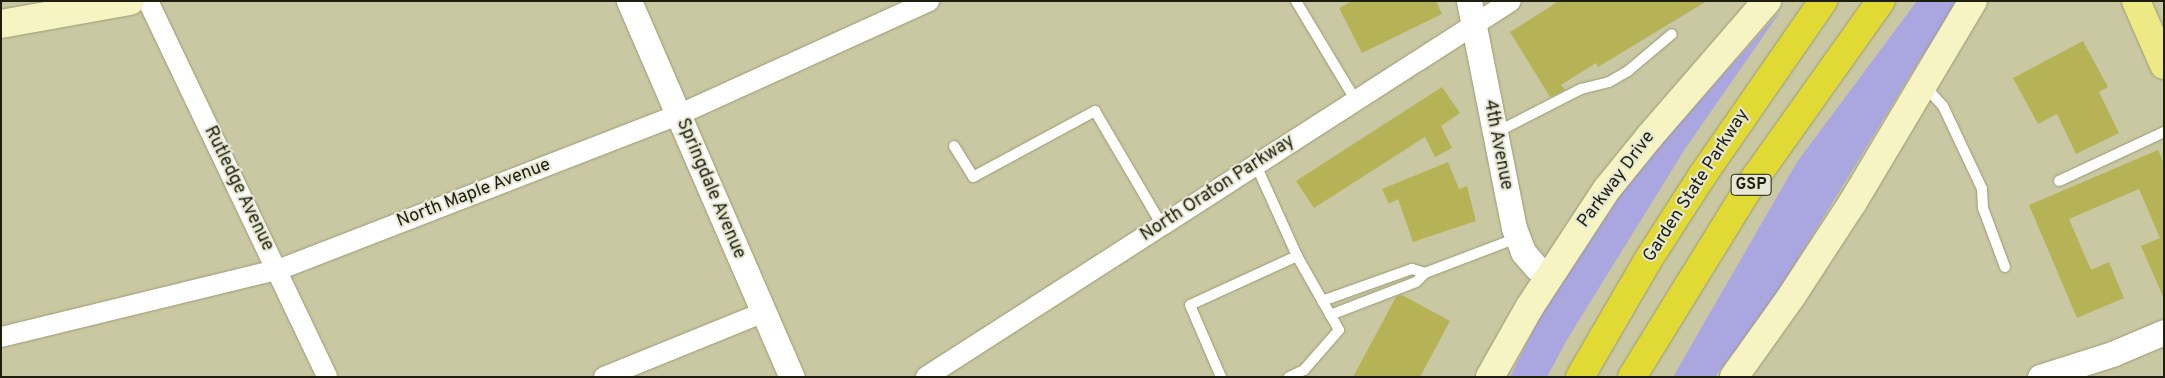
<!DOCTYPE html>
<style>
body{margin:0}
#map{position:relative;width:2165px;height:378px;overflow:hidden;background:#c9c8a2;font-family:Overpass,sans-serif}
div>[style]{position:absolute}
.green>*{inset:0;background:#aaa6e0}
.building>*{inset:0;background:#b6b357}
.roads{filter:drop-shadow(0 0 1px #9a9a74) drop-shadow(0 0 1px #9a9a74)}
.service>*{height:10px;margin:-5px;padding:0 5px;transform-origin:5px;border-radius:5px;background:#fff}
.minor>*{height:20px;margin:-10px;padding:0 10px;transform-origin:10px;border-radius:10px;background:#fff}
.tertiary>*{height:25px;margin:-12.5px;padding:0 12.5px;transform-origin:12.5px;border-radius:12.5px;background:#fff}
.secondary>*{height:28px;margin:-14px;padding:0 14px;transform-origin:14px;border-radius:14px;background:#f6f4c2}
.primary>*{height:28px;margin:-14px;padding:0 14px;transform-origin:14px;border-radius:14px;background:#ede985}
.motorway>*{height:28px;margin:-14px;padding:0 14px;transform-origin:14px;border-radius:14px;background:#e1da34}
span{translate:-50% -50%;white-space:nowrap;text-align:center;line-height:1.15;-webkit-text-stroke:4px #e7e8d4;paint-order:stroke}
.shield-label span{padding:1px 4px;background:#e7e8d4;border:1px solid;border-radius:4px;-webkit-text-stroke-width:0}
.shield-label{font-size:16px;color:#1e1e0f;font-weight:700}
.street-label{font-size:18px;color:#1e1e0f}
.frame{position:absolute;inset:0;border:2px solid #1e1e0f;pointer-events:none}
</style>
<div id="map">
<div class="green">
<i style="clip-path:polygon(1917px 1px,1959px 1px,1919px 61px,1771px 303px,1715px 377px,1673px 377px,1797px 162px)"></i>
<i style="clip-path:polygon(1782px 9px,1685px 149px,1568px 338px,1547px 377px,1510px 377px,1540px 317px,1635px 173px)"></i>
</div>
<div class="building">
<i style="clip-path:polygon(1352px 1px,1436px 1px,1442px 14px,1362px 53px,1339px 8px)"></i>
<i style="clip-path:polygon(1559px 1px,1707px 1px,1598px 67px,1596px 63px,1561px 85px,1565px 90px,1550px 97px,1510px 32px)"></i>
<i style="clip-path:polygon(2083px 41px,2108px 87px,2099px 92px,2119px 133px,2076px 154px,2057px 114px,2038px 124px,2013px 78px)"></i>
<i style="clip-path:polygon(1442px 87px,1460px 113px,1441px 126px,1452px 148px,1435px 157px,1425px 137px,1314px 208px,1296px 181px)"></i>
<i style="clip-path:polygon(2158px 150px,2164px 163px,2164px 299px,2141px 246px,2160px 238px,2139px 189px,2069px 219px,2091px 270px,2109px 262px,2124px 298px,2077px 318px,2029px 205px)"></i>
<i style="clip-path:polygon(1448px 162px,1459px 189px,1467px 186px,1476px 221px,1413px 242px,1398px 199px,1389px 204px,1382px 189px)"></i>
<i style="clip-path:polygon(1402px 295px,1450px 321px,1420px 377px,1353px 377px,1396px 297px)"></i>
</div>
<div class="roads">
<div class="service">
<i style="left:1296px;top:1px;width:117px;rotate:59deg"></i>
<i style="left:1924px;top:85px;width:28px;rotate:48deg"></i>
<i style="left:1943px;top:106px;width:92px;rotate:64.8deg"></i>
<i style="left:1982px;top:189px;width:19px;rotate:87deg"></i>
<i style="left:1983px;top:208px;width:63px;rotate:69.6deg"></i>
<i style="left:1495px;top:133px;width:97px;rotate:-27.1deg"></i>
<i style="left:1581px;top:89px;width:29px;rotate:-14deg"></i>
<i style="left:1609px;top:82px;width:22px;rotate:-30deg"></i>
<i style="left:1628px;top:71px;width:57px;rotate:-40.1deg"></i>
<i style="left:954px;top:146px;width:36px;rotate:58deg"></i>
<i style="left:973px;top:177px;width:139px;rotate:-28.4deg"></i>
<i style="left:1095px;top:111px;width:132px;rotate:59.6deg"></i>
<i style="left:1256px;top:165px;width:100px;rotate:65.7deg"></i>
<i style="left:1297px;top:256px;width:85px;rotate:60.4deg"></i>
<i style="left:1339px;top:330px;width:53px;rotate:131.2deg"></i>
<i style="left:1304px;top:370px;width:17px;rotate:155deg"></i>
<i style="left:2059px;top:181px;width:116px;rotate:-25deg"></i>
<i style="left:1425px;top:273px;width:98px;rotate:-20.8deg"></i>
<i style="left:1322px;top:301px;width:96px;rotate:-19.6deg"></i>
<i style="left:1412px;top:269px;width:14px;rotate:17deg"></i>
<i style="left:1425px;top:273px;width:13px;rotate:135deg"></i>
<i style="left:1416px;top:282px;width:92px;rotate:159deg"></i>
<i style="left:1221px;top:377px;width:78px;rotate:-113.3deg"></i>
<i style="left:1190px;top:305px;width:118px;rotate:-24.6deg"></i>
</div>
<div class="minor">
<i style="left:148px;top:1px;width:416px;rotate:64.5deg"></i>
<i style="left:1px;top:337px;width:290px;rotate:-13.7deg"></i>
<i style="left:283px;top:268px;width:424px;rotate:-21.2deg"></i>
<i style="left:678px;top:115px;width:276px;rotate:-24.4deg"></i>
<i style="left:604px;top:377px;width:173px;rotate:-22.1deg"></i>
<i style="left:926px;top:377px;width:695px;rotate:-32.73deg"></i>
</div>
<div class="tertiary">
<i style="left:629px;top:1px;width:410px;rotate:66.6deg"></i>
<i style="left:1469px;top:1px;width:231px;rotate:78.8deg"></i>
<i style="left:1514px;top:228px;width:26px;rotate:69deg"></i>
<i style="left:1523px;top:252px;width:20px;rotate:49deg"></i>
<i style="left:1536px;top:267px;width:16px;rotate:40deg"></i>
<i style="left:2040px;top:377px;width:76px;rotate:-17.7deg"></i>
<i style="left:2112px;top:354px;width:56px;rotate:-22.9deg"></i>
</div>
<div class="secondary">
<i style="left:1px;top:24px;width:131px;rotate:-10.1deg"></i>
<i style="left:1490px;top:377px;width:79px;rotate:-60.5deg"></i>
<i style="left:1529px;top:308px;width:142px;rotate:-56.8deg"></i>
<i style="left:1607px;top:189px;width:68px;rotate:-50.9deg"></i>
<i style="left:1650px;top:136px;width:179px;rotate:-49.1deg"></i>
<i style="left:1734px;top:377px;width:98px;rotate:-54.5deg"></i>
<i style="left:1791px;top:297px;width:113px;rotate:-56.9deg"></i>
<i style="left:1853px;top:202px;width:234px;rotate:-59.2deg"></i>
</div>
<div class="primary">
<i style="left:2136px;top:1px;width:70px;rotate:66.4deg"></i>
</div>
<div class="motorway">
<i style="left:1580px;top:377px;width:135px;rotate:-59.8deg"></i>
<i style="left:1648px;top:260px;width:100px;rotate:-57.3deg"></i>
<i style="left:1702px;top:176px;width:213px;rotate:-55.3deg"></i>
<i style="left:1632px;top:377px;width:234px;rotate:-58.3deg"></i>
<i style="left:1755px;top:178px;width:217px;rotate:-54.6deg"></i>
</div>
</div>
<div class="shield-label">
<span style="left:1751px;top:185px">GSP</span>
</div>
<div class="street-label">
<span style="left:1497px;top:145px;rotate:79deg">4th Avenue</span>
<span style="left:1617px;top:180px;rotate:-53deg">Parkway Drive</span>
<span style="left:1697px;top:186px;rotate:-57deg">Garden State Parkway</span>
<span style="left:238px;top:189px;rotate:64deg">Rutledge Avenue</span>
<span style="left:710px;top:189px;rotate:67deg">Springdale Avenue</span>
<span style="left:1218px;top:189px;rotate:-33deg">North Oraton Parkway</span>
<span style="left:474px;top:194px;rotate:-21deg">North Maple Avenue</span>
</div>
<div class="frame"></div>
</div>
